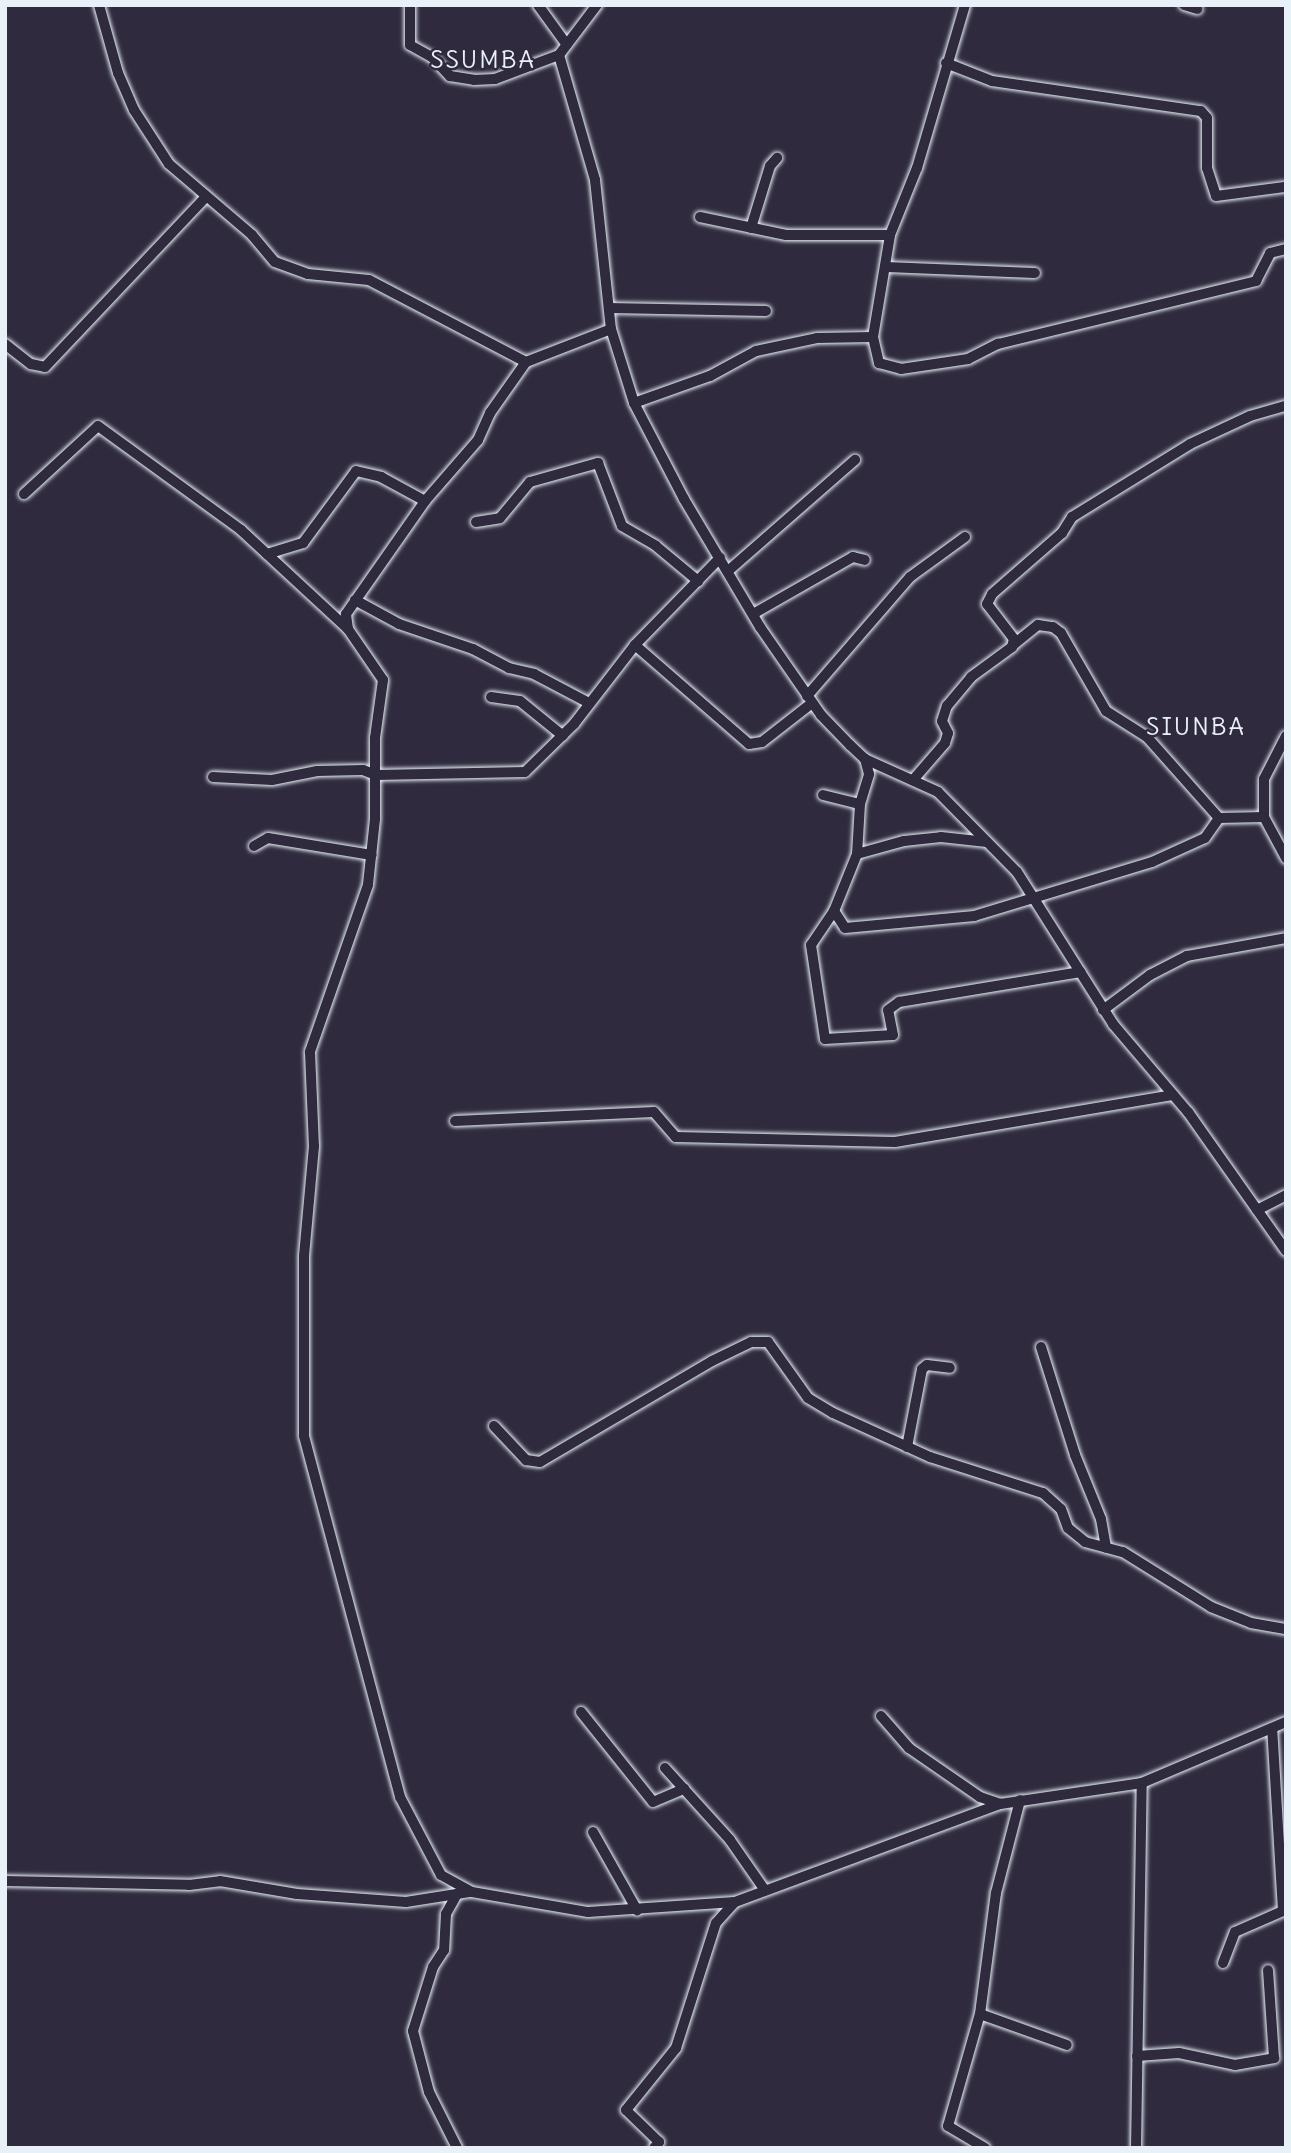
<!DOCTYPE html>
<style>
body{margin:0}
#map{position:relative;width:1291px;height:2153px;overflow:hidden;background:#2f2a3d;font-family:Delius,sans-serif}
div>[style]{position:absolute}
.roads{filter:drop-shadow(0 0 2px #e8f1f8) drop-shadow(0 0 2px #e8f1f8)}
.minor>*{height:10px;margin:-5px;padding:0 5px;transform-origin:5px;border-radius:5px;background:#2f2a3d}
span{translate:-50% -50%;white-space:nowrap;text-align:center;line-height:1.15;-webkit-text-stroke:5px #2f2a3d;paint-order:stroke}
.quarter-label{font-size:24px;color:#e8f1f8;letter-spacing:2px}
.frame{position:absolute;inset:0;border:7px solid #e8f1f8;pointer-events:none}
</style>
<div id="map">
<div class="roads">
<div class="minor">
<i style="left:99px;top:5px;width:71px;rotate:74.4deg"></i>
<i style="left:118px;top:73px;width:40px;rotate:66.6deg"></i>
<i style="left:134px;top:110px;width:64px;rotate:57.1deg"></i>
<i style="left:169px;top:164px;width:109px;rotate:40.5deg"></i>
<i style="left:252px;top:235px;width:35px;rotate:50deg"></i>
<i style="left:275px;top:262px;width:35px;rotate:20deg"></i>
<i style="left:308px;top:274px;width:61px;rotate:5.6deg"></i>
<i style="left:369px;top:280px;width:177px;rotate:27.6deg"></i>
<i style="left:526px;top:362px;width:91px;rotate:-21.2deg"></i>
<i style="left:410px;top:5px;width:40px;rotate:90deg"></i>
<i style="left:410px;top:45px;width:26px;rotate:29deg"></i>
<i style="left:433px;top:58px;width:25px;rotate:47deg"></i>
<i style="left:450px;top:76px;width:24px;rotate:9deg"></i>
<i style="left:474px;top:80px;width:21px;rotate:-3deg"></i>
<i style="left:495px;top:79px;width:68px;rotate:-20.6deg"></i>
<i style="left:559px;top:55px;width:63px;rotate:-52.8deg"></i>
<i style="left:538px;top:5px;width:49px;rotate:54.1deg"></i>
<i style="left:1184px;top:5px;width:14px;rotate:17deg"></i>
<i style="left:559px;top:55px;width:130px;rotate:73.9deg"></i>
<i style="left:595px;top:180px;width:150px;rotate:83.9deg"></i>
<i style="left:611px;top:329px;width:77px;rotate:72.7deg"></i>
<i style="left:634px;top:403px;width:108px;rotate:62.5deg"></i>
<i style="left:684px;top:499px;width:149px;rotate:59.3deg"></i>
<i style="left:760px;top:627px;width:107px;rotate:55.3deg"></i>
<i style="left:821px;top:715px;width:42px;rotate:46deg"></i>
<i style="left:850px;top:745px;width:21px;rotate:43deg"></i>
<i style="left:865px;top:759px;width:80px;rotate:24.3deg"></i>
<i style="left:938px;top:792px;width:112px;rotate:45.4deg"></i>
<i style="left:1017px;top:872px;width:180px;rotate:57.7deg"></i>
<i style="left:1113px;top:1024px;width:116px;rotate:49.6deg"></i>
<i style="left:1188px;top:1112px;width:170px;rotate:54.8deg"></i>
<i style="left:946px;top:63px;width:49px;rotate:21.4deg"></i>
<i style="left:992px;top:81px;width:211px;rotate:8.2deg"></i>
<i style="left:1201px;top:111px;width:9px;rotate:49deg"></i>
<i style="left:1207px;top:118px;width:50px;rotate:90deg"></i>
<i style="left:1207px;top:168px;width:29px;rotate:72deg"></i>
<i style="left:1216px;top:196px;width:69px;rotate:-7.5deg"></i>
<i style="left:700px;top:217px;width:88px;rotate:11.8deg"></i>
<i style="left:786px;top:235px;width:104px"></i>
<i style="left:751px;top:228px;width:65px;rotate:-73deg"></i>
<i style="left:770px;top:166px;width:11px;rotate:-49deg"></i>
<i style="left:885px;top:267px;width:150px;rotate:2.3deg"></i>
<i style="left:609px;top:308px;width:157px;rotate:1.1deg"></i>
<i style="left:873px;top:337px;width:103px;rotate:-80.5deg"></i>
<i style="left:890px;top:235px;width:72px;rotate:-68.1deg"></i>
<i style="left:917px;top:168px;width:170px;rotate:-73.6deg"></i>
<i style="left:5px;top:344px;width:33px;rotate:38deg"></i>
<i style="left:31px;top:364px;width:14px;rotate:12deg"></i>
<i style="left:45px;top:367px;width:234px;rotate:-46.6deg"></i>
<i style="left:634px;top:403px;width:81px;rotate:-19.6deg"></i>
<i style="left:710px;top:376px;width:52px;rotate:-28.5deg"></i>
<i style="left:756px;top:351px;width:62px;rotate:-12deg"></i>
<i style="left:817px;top:338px;width:56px;rotate:-1deg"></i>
<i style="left:873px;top:337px;width:27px;rotate:77deg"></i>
<i style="left:879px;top:363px;width:23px;rotate:15deg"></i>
<i style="left:901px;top:369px;width:68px;rotate:-8.5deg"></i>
<i style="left:968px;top:359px;width:34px;rotate:-27deg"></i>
<i style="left:998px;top:344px;width:266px;rotate:-13.7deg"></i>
<i style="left:1256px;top:281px;width:31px;rotate:-63deg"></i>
<i style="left:1270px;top:253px;width:16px;rotate:-14deg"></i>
<i style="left:24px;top:494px;width:100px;rotate:-42.6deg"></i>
<i style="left:98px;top:426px;width:177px;rotate:36deg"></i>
<i style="left:241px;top:530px;width:146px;rotate:42.8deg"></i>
<i style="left:348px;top:629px;width:62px;rotate:55.5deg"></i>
<i style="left:383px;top:680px;width:59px;rotate:97.9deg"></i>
<i style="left:375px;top:738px;width:81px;rotate:90deg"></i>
<i style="left:375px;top:819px;width:66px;rotate:96.1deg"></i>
<i style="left:368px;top:885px;width:177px;rotate:109.2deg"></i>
<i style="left:310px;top:1052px;width:94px;rotate:87.6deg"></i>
<i style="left:314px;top:1146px;width:110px;rotate:95.2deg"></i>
<i style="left:304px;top:1256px;width:180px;rotate:90deg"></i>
<i style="left:304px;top:1436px;width:374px;rotate:75.1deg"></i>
<i style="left:400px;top:1797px;width:88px;rotate:62.3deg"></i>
<i style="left:441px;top:1875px;width:35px;rotate:29deg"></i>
<i style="left:472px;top:1892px;width:118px;rotate:9.8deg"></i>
<i style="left:588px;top:1912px;width:147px;rotate:-3.9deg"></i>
<i style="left:735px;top:1902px;width:283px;rotate:-20.3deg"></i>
<i style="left:1000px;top:1804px;width:144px;rotate:-8.4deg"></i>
<i style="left:1142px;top:1783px;width:156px;rotate:-23deg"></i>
<i style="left:476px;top:522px;width:24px;rotate:-9deg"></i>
<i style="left:500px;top:518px;width:47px;rotate:-50.2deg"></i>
<i style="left:530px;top:482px;width:71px;rotate:-15.6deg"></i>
<i style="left:598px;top:463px;width:67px;rotate:69.1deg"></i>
<i style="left:622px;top:526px;width:39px;rotate:30deg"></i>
<i style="left:656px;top:546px;width:55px;rotate:39.8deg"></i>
<i style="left:267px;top:554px;width:38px;rotate:-17deg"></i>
<i style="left:303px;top:543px;width:89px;rotate:-53.6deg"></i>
<i style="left:356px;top:471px;width:26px;rotate:13deg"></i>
<i style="left:381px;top:477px;width:50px;rotate:28.6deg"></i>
<i style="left:728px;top:571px;width:169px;rotate:-41.2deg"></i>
<i style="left:355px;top:600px;width:50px;rotate:28.6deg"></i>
<i style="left:399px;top:624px;width:78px;rotate:18.7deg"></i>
<i style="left:473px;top:649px;width:41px;rotate:27.8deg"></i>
<i style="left:509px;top:668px;width:26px;rotate:13deg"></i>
<i style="left:534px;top:674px;width:62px;rotate:27.8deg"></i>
<i style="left:753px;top:614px;width:115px;rotate:-29.7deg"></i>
<i style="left:853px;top:557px;width:12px;rotate:14deg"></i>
<i style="left:348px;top:629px;width:15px;rotate:-98deg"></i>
<i style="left:346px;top:614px;width:138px;rotate:-55deg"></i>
<i style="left:425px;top:501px;width:81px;rotate:-49deg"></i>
<i style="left:478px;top:440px;width:30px;rotate:-66deg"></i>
<i style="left:490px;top:413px;width:62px;rotate:-54.8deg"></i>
<i style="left:635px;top:645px;width:151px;rotate:41deg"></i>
<i style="left:749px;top:744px;width:13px;rotate:-9deg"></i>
<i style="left:762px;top:742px;width:63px;rotate:-38deg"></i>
<i style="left:1013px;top:645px;width:32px;rotate:-39deg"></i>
<i style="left:1038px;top:625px;width:15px;rotate:8deg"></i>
<i style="left:1053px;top:627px;width:10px;rotate:37deg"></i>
<i style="left:1061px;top:633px;width:90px;rotate:60deg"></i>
<i style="left:1106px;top:711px;width:49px;rotate:32.4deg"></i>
<i style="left:1147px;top:737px;width:108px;rotate:48.4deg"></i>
<i style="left:807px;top:696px;width:157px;rotate:-49.1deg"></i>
<i style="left:910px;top:577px;width:68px;rotate:-36deg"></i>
<i style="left:491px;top:697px;width:29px;rotate:8deg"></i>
<i style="left:520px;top:701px;width:55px;rotate:39.1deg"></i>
<i style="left:1286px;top:736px;width:48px;rotate:117.1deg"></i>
<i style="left:1264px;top:779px;width:38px;rotate:90deg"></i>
<i style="left:1264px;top:817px;width:47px;rotate:61.8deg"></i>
<i style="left:213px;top:777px;width:59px;rotate:2.9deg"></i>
<i style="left:272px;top:780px;width:46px;rotate:-11.3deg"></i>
<i style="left:317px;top:771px;width:46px;rotate:-1.2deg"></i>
<i style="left:363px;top:770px;width:14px;rotate:21deg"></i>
<i style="left:376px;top:775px;width:149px;rotate:-1.2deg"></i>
<i style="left:525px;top:772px;width:69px;rotate:-44.4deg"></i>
<i style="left:574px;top:724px;width:100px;rotate:-52.3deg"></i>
<i style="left:635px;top:645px;width:122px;rotate:-45.7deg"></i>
<i style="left:913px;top:780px;width:49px;rotate:-49.1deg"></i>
<i style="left:945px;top:743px;width:10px;rotate:-73deg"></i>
<i style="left:948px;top:733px;width:13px;rotate:-117deg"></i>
<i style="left:942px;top:721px;width:16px;rotate:-72deg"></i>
<i style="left:947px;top:706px;width:38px;rotate:-50deg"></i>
<i style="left:971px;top:677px;width:51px;rotate:-36.2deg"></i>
<i style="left:1012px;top:647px;width:8px;rotate:-76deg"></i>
<i style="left:1014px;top:639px;width:44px;rotate:-127.6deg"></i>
<i style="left:987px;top:604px;width:11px;rotate:-63deg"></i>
<i style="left:992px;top:594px;width:93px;rotate:-41.1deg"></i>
<i style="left:1062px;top:533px;width:19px;rotate:-58deg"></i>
<i style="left:1072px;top:517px;width:139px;rotate:-31.7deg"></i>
<i style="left:1190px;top:444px;width:66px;rotate:-25deg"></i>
<i style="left:1250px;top:416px;width:37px;rotate:-16deg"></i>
<i style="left:823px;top:795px;width:38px;rotate:14deg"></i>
<i style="left:860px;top:804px;width:31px;rotate:-73deg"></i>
<i style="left:869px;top:774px;width:16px;rotate:-105deg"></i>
<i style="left:860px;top:804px;width:50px;rotate:93.4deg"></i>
<i style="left:857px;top:854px;width:61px;rotate:112deg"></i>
<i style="left:834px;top:911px;width:41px;rotate:124.1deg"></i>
<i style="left:811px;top:945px;width:95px;rotate:81.5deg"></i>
<i style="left:825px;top:1039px;width:68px;rotate:-3.4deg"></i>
<i style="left:893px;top:1035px;width:25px;rotate:-101deg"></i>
<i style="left:888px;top:1010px;width:14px;rotate:-36deg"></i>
<i style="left:899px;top:1002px;width:184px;rotate:-9.4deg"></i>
<i style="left:254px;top:846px;width:16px;rotate:-30deg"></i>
<i style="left:268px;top:838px;width:105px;rotate:9.3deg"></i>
<i style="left:857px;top:854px;width:49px;rotate:-15.5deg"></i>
<i style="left:904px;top:841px;width:37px;rotate:-6deg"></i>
<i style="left:941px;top:837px;width:46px;rotate:6.2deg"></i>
<i style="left:834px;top:911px;width:20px;rotate:57deg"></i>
<i style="left:845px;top:928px;width:130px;rotate:-5.3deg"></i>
<i style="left:974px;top:916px;width:186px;rotate:-16.9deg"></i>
<i style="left:1152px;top:862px;width:58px;rotate:-24.4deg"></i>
<i style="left:1205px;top:838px;width:24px;rotate:-55deg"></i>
<i style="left:1219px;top:818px;width:45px;rotate:-1.3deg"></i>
<i style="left:1103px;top:1010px;width:59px;rotate:-36.7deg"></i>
<i style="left:1150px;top:975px;width:42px;rotate:-27.2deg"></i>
<i style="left:1187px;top:956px;width:101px;rotate:-10.3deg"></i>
<i style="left:455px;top:1121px;width:199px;rotate:-2.6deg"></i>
<i style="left:654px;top:1112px;width:33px;rotate:49deg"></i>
<i style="left:676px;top:1137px;width:219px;rotate:1.3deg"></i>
<i style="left:895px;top:1142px;width:281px;rotate:-9.6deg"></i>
<i style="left:1257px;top:1210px;width:33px;rotate:-27deg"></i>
<i style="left:1041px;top:1347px;width:113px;rotate:72.5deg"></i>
<i style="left:1075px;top:1455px;width:69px;rotate:67.9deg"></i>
<i style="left:1101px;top:1519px;width:29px;rotate:80deg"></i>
<i style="left:494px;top:1426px;width:47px;rotate:46.7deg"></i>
<i style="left:526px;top:1460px;width:14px;rotate:8deg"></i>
<i style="left:540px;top:1462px;width:199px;rotate:-30.4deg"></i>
<i style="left:712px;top:1361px;width:43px;rotate:-26deg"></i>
<i style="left:751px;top:1342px;width:17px"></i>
<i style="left:768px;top:1342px;width:69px;rotate:54.5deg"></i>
<i style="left:808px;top:1398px;width:29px;rotate:31deg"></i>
<i style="left:833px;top:1413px;width:107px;rotate:24.4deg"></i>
<i style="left:930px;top:1457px;width:119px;rotate:17.7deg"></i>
<i style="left:1043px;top:1493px;width:24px;rotate:42deg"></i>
<i style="left:1061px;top:1509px;width:20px;rotate:70deg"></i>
<i style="left:1068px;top:1528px;width:22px;rotate:39deg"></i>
<i style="left:1085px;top:1542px;width:39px;rotate:15deg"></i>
<i style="left:1123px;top:1552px;width:104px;rotate:32deg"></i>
<i style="left:1211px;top:1607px;width:43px;rotate:21.8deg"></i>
<i style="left:1251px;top:1623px;width:36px;rotate:10deg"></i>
<i style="left:907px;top:1447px;width:79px;rotate:-79.1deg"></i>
<i style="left:922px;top:1369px;width:6px;rotate:-39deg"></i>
<i style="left:927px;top:1365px;width:23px;rotate:7deg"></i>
<i style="left:581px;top:1712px;width:115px;rotate:51.3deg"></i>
<i style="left:653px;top:1802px;width:34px;rotate:-23deg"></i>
<i style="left:881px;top:1716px;width:43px;rotate:48.8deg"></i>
<i style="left:909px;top:1748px;width:86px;rotate:34.6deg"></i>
<i style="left:980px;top:1797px;width:21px;rotate:19deg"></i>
<i style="left:665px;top:1768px;width:97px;rotate:47.9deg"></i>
<i style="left:730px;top:1840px;width:60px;rotate:55.2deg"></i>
<i style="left:593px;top:1832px;width:90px;rotate:60.6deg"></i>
<i style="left:5px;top:1881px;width:184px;rotate:1.2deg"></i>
<i style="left:189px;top:1885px;width:31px;rotate:-7deg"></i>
<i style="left:220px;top:1881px;width:78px;rotate:9.6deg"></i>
<i style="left:297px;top:1894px;width:109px;rotate:4.2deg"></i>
<i style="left:406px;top:1902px;width:64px;rotate:-9deg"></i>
<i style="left:457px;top:1894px;width:23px;rotate:119deg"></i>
<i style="left:446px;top:1914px;width:36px;rotate:93deg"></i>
<i style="left:444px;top:1950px;width:20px;rotate:123deg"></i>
<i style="left:433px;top:1967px;width:67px;rotate:107.4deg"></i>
<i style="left:413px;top:2031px;width:63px;rotate:75.3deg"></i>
<i style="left:429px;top:2092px;width:63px;rotate:63.4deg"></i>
<i style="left:1223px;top:1963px;width:33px;rotate:-69deg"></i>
<i style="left:1235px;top:1932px;width:52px;rotate:-23.6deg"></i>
<i style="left:1283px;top:1911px;width:183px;rotate:-93.4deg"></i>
<i style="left:980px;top:2014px;width:92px;rotate:19.6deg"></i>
<i style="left:1137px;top:2056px;width:42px;rotate:-4.1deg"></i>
<i style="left:1179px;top:2053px;width:57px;rotate:12.1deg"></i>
<i style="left:1235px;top:2065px;width:40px;rotate:-10deg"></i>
<i style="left:1274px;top:2058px;width:88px;rotate:-93.9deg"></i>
<i style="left:654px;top:2148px;width:8px;rotate:-50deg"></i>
<i style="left:659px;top:2142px;width:46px;rotate:-135.9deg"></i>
<i style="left:626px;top:2110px;width:80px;rotate:-51.1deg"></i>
<i style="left:676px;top:2048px;width:131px;rotate:-72.3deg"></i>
<i style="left:716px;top:1923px;width:28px;rotate:-48deg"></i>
<i style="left:985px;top:2148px;width:43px;rotate:-149.3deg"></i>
<i style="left:948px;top:2126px;width:116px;rotate:-74.1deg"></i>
<i style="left:980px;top:2014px;width:122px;rotate:-82.5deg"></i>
<i style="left:996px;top:1893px;width:96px;rotate:-75.5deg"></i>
<i style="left:1136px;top:2148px;width:365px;rotate:-89.1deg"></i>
</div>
</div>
<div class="quarter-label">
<span style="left:483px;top:60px">SSUMBA</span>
<span style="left:1196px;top:727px">SIUNBA</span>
</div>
<div class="frame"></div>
</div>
